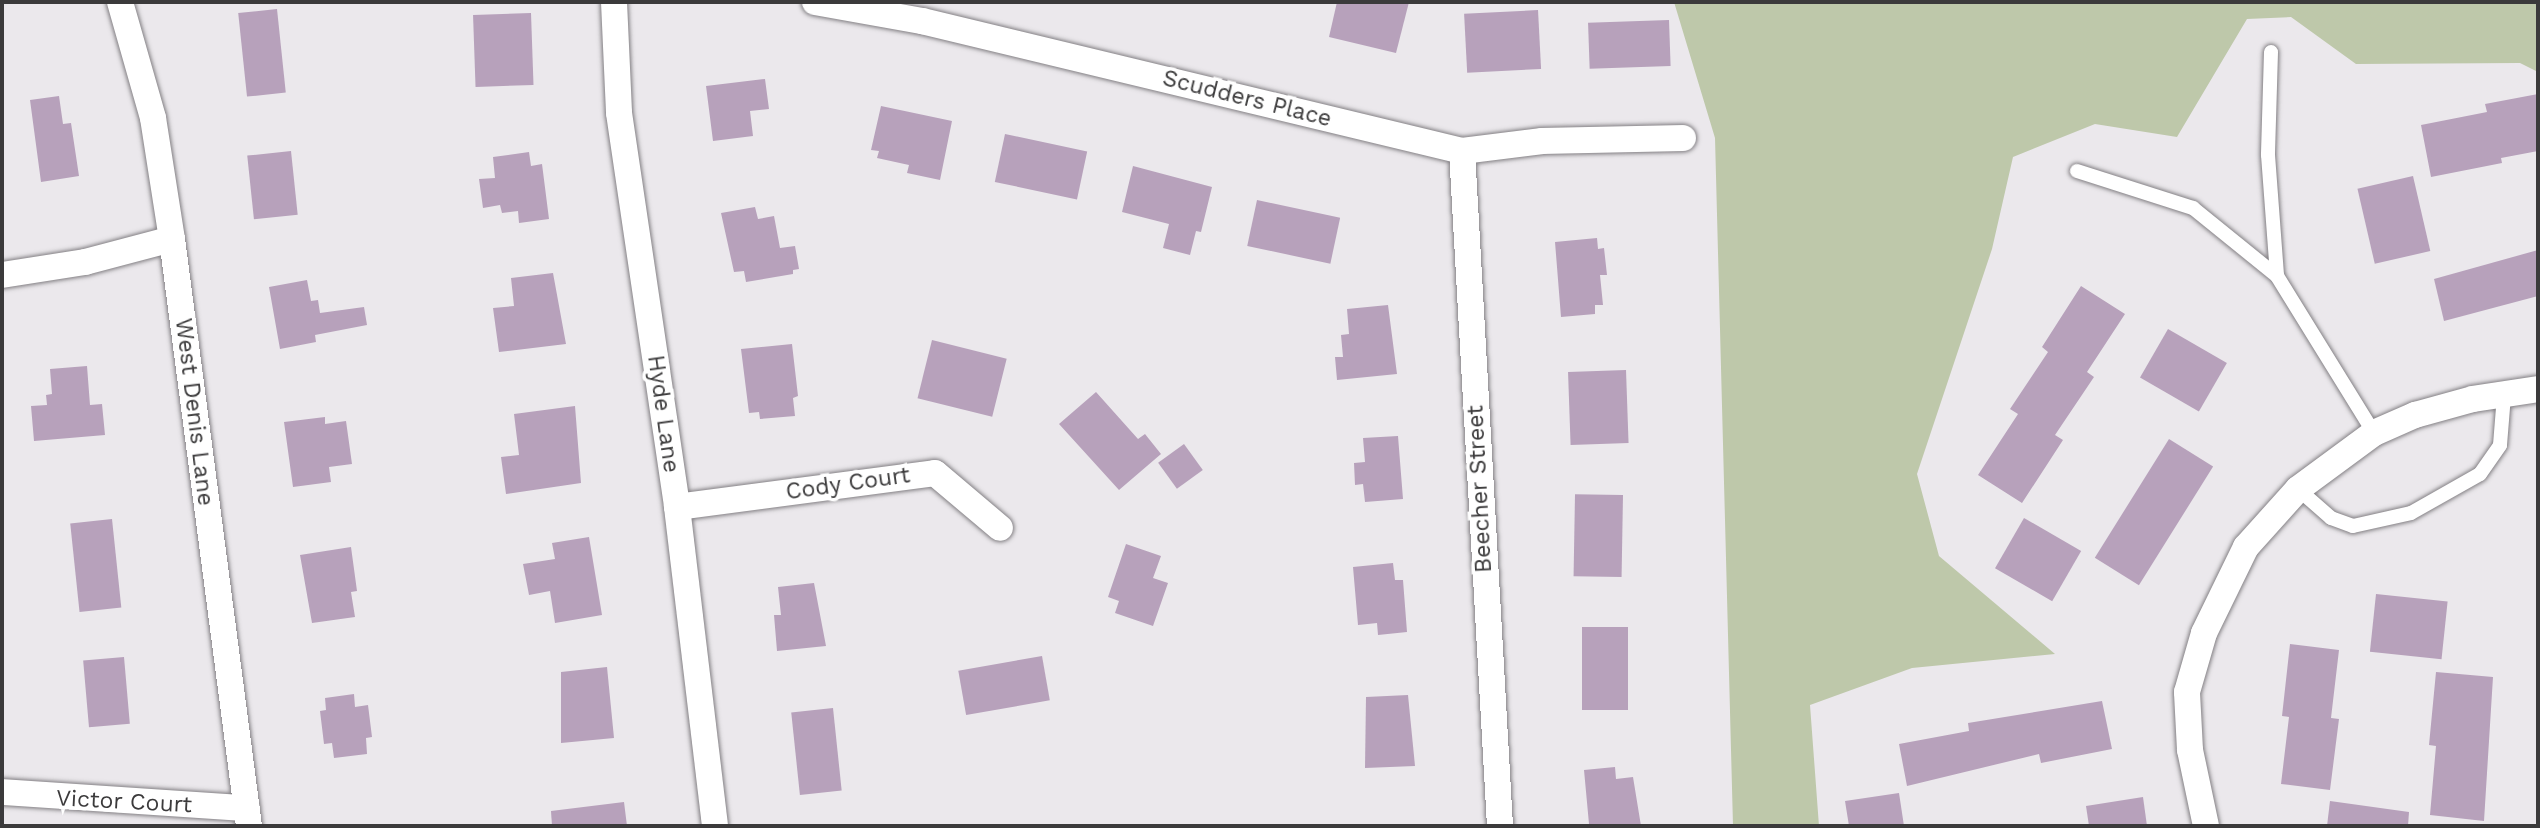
<!DOCTYPE html>
<style>
body{margin:0}
#map{position:relative;width:2540px;height:828px;overflow:hidden;background:#ebe8ec;font-family:"Work Sans",sans-serif}
div>[style]{position:absolute}
.green>*{inset:0;background:#bec8aa}
.building>*{inset:0;background:#b7a1bb;transform-origin:0 0}
.roads{filter:drop-shadow(0 0 2px #838084) drop-shadow(0 0 2px #838084)}
.service>*{height:14px;margin:-7px;padding:0 7px;transform-origin:7px;border-radius:7px;background:#fff}
.minor>*{height:26px;margin:-13px;padding:0 13px;transform-origin:13px;border-radius:13px;background:#fff}
span{translate:-50% -50%;white-space:nowrap;text-align:center;line-height:1.15;-webkit-text-stroke:7px #fff;paint-order:stroke}
.street-label{font-size:23px;color:#3b3a3b}
.frame{position:absolute;inset:0;border:4px solid #3b3a3b;pointer-events:none}
</style>
<div id="map">
<div class="green">
<i style="clip-path:polygon(1674px 2px,2538px 2px,2538px 72px,2520px 63px,2356px 64px,2291px 17px,2247px 19px,2177px 137px,2095px 124px,2013px 157px,1992px 249px,1917px 474px,1939px 556px,2055px 654px,1912px 668px,1810px 705px,1819px 826px,1733px 826px,1715px 138px)"></i>
</div>
<div class="building">
<i style="clip-path:polygon(1337px 2px,1409px 2px,1396px 53px,1329px 37px)"></i>
<i style="left:277px;top:9px;width:84px;height:39px;rotate:84deg"></i>
<i style="left:1538px;top:10px;width:59px;height:74px;rotate:87deg"></i>
<i style="left:531px;top:13px;width:72px;height:58px;rotate:88deg"></i>
<i style="left:1669px;top:20px;width:46px;height:81px;rotate:88deg"></i>
<i style="clip-path:polygon(765px 79px,769px 109px,750px 111px,753px 136px,713px 141px,706px 86px)"></i>
<i style="clip-path:polygon(2538px 94px,2538px 151px,2501px 158px,2502px 163px,2431px 177px,2421px 125px,2487px 112px,2485px 104px)"></i>
<i style="clip-path:polygon(59px 96px,63px 124px,71px 123px,79px 176px,41px 182px,30px 100px)"></i>
<i style="clip-path:polygon(881px 106px,952px 121px,940px 180px,907px 173px,909px 165px,877px 158px,879px 151px,871px 150px)"></i>
<i style="left:1005px;top:134px;width:84px;height:49px;rotate:12deg"></i>
<i style="left:291px;top:151px;width:64px;height:44px;rotate:84deg"></i>
<i style="clip-path:polygon(529px 152px,531px 166px,542px 164px,549px 219px,519px 223px,518px 211px,502px 213px,500px 205px,483px 208px,479px 179px,495px 178px,493px 157px)"></i>
<i style="clip-path:polygon(1133px 166px,1212px 187px,1201px 232px,1196px 231px,1190px 255px,1163px 248px,1169px 224px,1122px 212px)"></i>
<i style="left:2413px;top:176px;width:77px;height:57px;rotate:77deg"></i>
<i style="left:1257px;top:200px;width:85px;height:47px;rotate:12deg"></i>
<i style="clip-path:polygon(755px 207px,758px 219px,774px 216px,780px 248px,795px 246px,799px 269px,793px 270px,793px 274px,746px 282px,744px 271px,734px 272px,721px 213px)"></i>
<i style="clip-path:polygon(1597px 238px,1598px 249px,1604px 248px,1607px 275px,1600px 275px,1603px 305px,1595px 305px,1595px 314px,1561px 317px,1555px 242px)"></i>
<i style="clip-path:polygon(2538px 250px,2538px 296px,2444px 321px,2434px 279px)"></i>
<i style="clip-path:polygon(553px 273px,566px 344px,499px 352px,493px 308px,514px 306px,511px 278px)"></i>
<i style="clip-path:polygon(307px 280px,311px 301px,318px 300px,320px 313px,364px 307px,367px 325px,315px 335px,316px 342px,280px 349px,269px 287px)"></i>
<i style="clip-path:polygon(2081px 286px,2125px 314px,2087px 372px,2094px 377px,2055px 435px,2063px 440px,2022px 503px,1978px 475px,2018px 414px,2010px 409px,2048px 352px,2042px 347px)"></i>
<i style="clip-path:polygon(1388px 305px,1397px 374px,1337px 380px,1335px 357px,1343px 357px,1341px 335px,1349px 334px,1347px 309px)"></i>
<i style="left:2168px;top:329px;width:68px;height:56px;rotate:30deg"></i>
<i style="left:932px;top:340px;width:77px;height:60px;rotate:14deg"></i>
<i style="clip-path:polygon(792px 344px,798px 396px,793px 398px,795px 416px,760px 419px,759px 412px,749px 413px,741px 349px)"></i>
<i style="clip-path:polygon(87px 366px,90px 405px,102px 404px,105px 435px,34px 441px,31px 406px,47px 405px,46px 395px,52px 394px,50px 369px)"></i>
<i style="left:1626px;top:370px;width:73px;height:58px;rotate:88deg"></i>
<i style="clip-path:polygon(1096px 392px,1138px 439px,1145px 434px,1161px 454px,1119px 490px,1059px 424px)"></i>
<i style="clip-path:polygon(575px 406px,581px 483px,506px 494px,501px 457px,519px 455px,514px 414px)"></i>
<i style="clip-path:polygon(325px 417px,325px 424px,346px 421px,352px 464px,329px 467px,331px 482px,293px 487px,284px 422px)"></i>
<i style="clip-path:polygon(1398px 436px,1403px 499px,1365px 502px,1363px 484px,1355px 485px,1354px 463px,1365px 462px,1363px 438px)"></i>
<i style="left:2169px;top:439px;width:52px;height:140px;rotate:32deg"></i>
<i style="left:1184px;top:444px;width:32px;height:32px;rotate:54deg"></i>
<i style="left:1623px;top:495px;width:82px;height:48px;rotate:91deg"></i>
<i style="left:2024px;top:518px;width:66px;height:58px;rotate:30deg"></i>
<i style="left:112px;top:519px;width:89px;height:42px;rotate:84deg"></i>
<i style="clip-path:polygon(589px 537px,602px 615px,555px 623px,550px 591px,529px 595px,523px 564px,555px 559px,552px 543px)"></i>
<i style="clip-path:polygon(1126px 544px,1161px 556px,1153px 578px,1168px 583px,1153px 626px,1115px 613px,1119px 601px,1108px 597px)"></i>
<i style="clip-path:polygon(351px 547px,357px 591px,351px 592px,355px 617px,312px 623px,300px 555px)"></i>
<i style="clip-path:polygon(1393px 563px,1395px 580px,1403px 580px,1407px 632px,1378px 635px,1377px 623px,1358px 625px,1353px 567px)"></i>
<i style="clip-path:polygon(814px 583px,826px 646px,777px 651px,774px 615px,781px 615px,778px 587px)"></i>
<i style="left:2376px;top:594px;width:72px;height:58px;rotate:6deg"></i>
<i style="left:1628px;top:627px;width:83px;height:46px;rotate:90deg"></i>
<i style="clip-path:polygon(2290px 644px,2339px 650px,2331px 718px,2339px 719px,2330px 790px,2281px 784px,2289px 717px,2282px 716px)"></i>
<i style="left:1042px;top:656px;width:45px;height:85px;rotate:80deg"></i>
<i style="left:124px;top:657px;width:67px;height:41px;rotate:85deg"></i>
<i style="clip-path:polygon(607px 667px,614px 738px,561px 743px,561px 672px)"></i>
<i style="clip-path:polygon(2436px 672px,2493px 677px,2484px 821px,2430px 815px,2436px 746px,2429px 745px)"></i>
<i style="clip-path:polygon(354px 694px,355px 707px,368px 705px,372px 737px,366px 738px,367px 754px,334px 758px,332px 743px,324px 744px,320px 711px,326px 710px,325px 698px)"></i>
<i style="clip-path:polygon(1408px 695px,1415px 766px,1365px 768px,1366px 697px)"></i>
<i style="clip-path:polygon(2102px 701px,2112px 749px,2041px 763px,2039px 754px,1907px 786px,1899px 744px,1969px 731px,1968px 723px)"></i>
<i style="left:833px;top:708px;width:83px;height:42px;rotate:84deg"></i>
<i style="clip-path:polygon(1615px 767px,1616px 779px,1633px 777px,1641px 826px,1589px 824px,1584px 770px)"></i>
<i style="clip-path:polygon(1899px 793px,1904px 826px,1849px 826px,1845px 801px)"></i>
<i style="clip-path:polygon(2143px 797px,2147px 826px,2089px 826px,2086px 806px)"></i>
<i style="clip-path:polygon(2330px 801px,2409px 812px,2408px 826px,2327px 826px)"></i>
<i style="clip-path:polygon(624px 802px,627px 826px,552px 826px,551px 811px)"></i>
</div>
<div class="roads">
<div class="service">
<i style="left:2271px;top:52px;width:103px;rotate:91.7deg"></i>
<i style="left:2268px;top:155px;width:121px;rotate:85.7deg"></i>
<i style="left:2077px;top:171px;width:122px;rotate:17.7deg"></i>
<i style="left:2193px;top:208px;width:108px;rotate:39deg"></i>
<i style="left:2277px;top:276px;width:185px;rotate:58.3deg"></i>
<i style="left:2298px;top:489px;width:44px;rotate:41.3deg"></i>
<i style="left:2331px;top:518px;width:23px;rotate:20deg"></i>
<i style="left:2353px;top:526px;width:59px;rotate:-12.6deg"></i>
<i style="left:2411px;top:513px;width:79px;rotate:-29.5deg"></i>
<i style="left:2480px;top:474px;width:35px;rotate:-55deg"></i>
<i style="left:2500px;top:445px;width:50px;rotate:-85.4deg"></i>
</div>
<div class="minor">
<i style="left:120px;top:2px;width:121px;rotate:74.1deg"></i>
<i style="left:153px;top:118px;width:122px;rotate:81.1deg"></i>
<i style="left:172px;top:239px;width:592px;rotate:82.53deg"></i>
<i style="left:614px;top:2px;width:111px;rotate:87.4deg"></i>
<i style="left:619px;top:113px;width:398px;rotate:81.6deg"></i>
<i style="left:677px;top:507px;width:321px;rotate:83.2deg"></i>
<i style="left:815px;top:2px;width:109px;rotate:10.1deg"></i>
<i style="left:922px;top:21px;width:555px;rotate:13.54deg"></i>
<i style="left:1462px;top:151px;width:81px;rotate:-7.1deg"></i>
<i style="left:1542px;top:141px;width:141px;rotate:-1.2deg"></i>
<i style="left:1462px;top:151px;width:676px;rotate:86.78deg"></i>
<i style="left:2px;top:275px;width:84px;rotate:-8.9deg"></i>
<i style="left:85px;top:262px;width:90px;rotate:-14.8deg"></i>
<i style="left:677px;top:507px;width:260px;rotate:-7.5deg"></i>
<i style="left:935px;top:473px;width:85px;rotate:40.2deg"></i>
<i style="left:2px;top:792px;width:245px;rotate:3.8deg"></i>
<i style="left:2206px;top:826px;width:78px;rotate:-101.9deg"></i>
<i style="left:2190px;top:750px;width:58px;rotate:-93deg"></i>
<i style="left:2187px;top:692px;width:61px;rotate:-73.9deg"></i>
<i style="left:2204px;top:633px;width:96px;rotate:-64deg"></i>
<i style="left:2246px;top:547px;width:78px;rotate:-48.1deg"></i>
<i style="left:2298px;top:489px;width:94px;rotate:-36.4deg"></i>
<i style="left:2374px;top:433px;width:45px;rotate:-23.7deg"></i>
<i style="left:2415px;top:415px;width:60px;rotate:-15.4deg"></i>
<i style="left:2473px;top:399px;width:66px;rotate:-8.7deg"></i>
</div>
</div>
<div class="street-label">
<span style="left:1247px;top:99px;rotate:14deg">Scudders Place</span>
<span style="left:194px;top:412px;rotate:83deg">West Denis Lane</span>
<span style="left:663px;top:414px;rotate:82deg">Hyde Lane</span>
<span style="left:848px;top:484px;rotate:-8deg">Cody Court</span>
<span style="left:1480px;top:489px;rotate:-93deg">Beecher Street</span>
<span style="left:124px;top:802px;rotate:3deg">Victor Court</span>
</div>
<div class="frame"></div>
</div>
